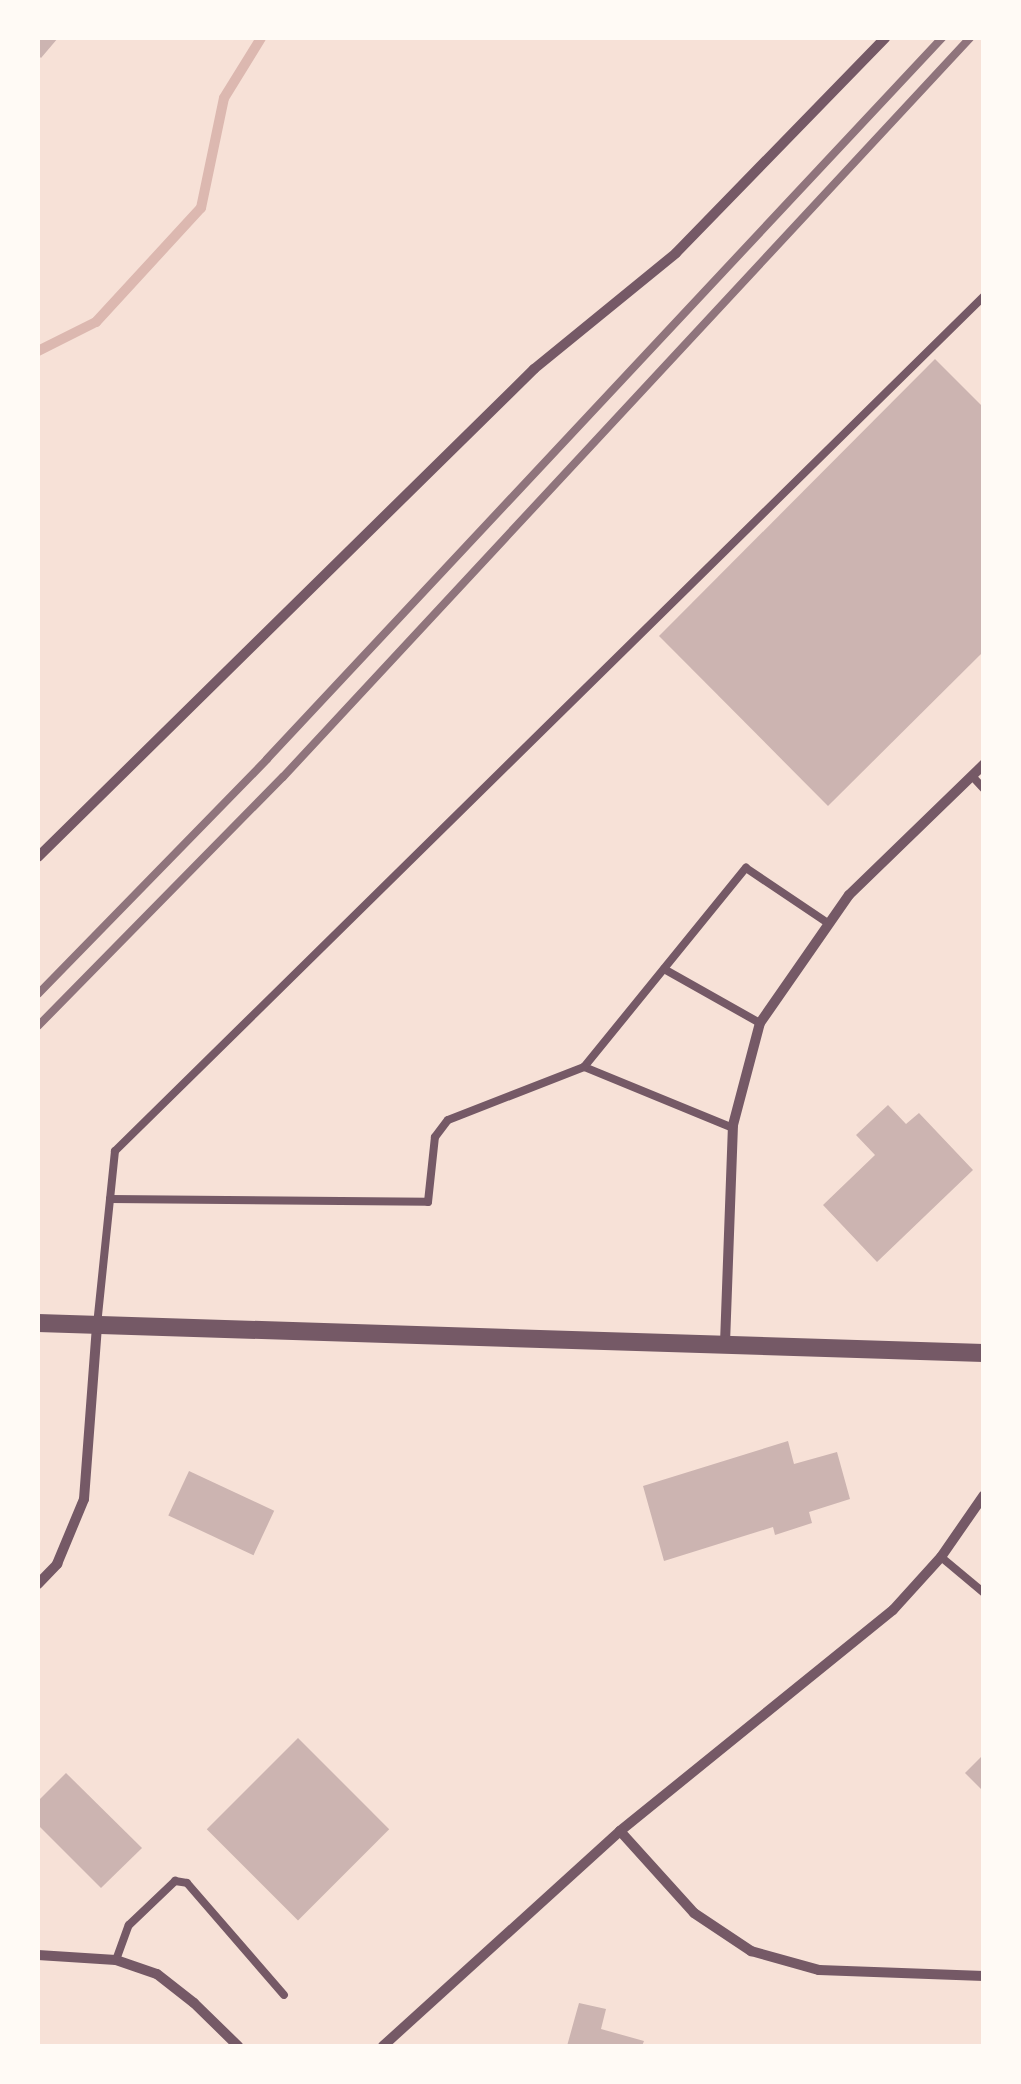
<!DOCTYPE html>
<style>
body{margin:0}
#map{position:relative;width:1021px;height:2084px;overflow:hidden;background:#f7e1d7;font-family:"Noto Sans",sans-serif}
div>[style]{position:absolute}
.stream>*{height:10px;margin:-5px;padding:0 5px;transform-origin:5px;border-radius:5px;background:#dcb8b0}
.building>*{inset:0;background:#ccb4b1;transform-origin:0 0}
.service>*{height:8px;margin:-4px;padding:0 4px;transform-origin:4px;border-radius:4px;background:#755966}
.minor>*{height:10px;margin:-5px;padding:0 5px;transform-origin:5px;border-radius:5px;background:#755966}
.tertiary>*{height:18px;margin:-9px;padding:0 9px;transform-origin:9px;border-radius:9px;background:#755966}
.rail>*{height:8px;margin:-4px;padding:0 4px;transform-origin:4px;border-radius:4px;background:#8f747c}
span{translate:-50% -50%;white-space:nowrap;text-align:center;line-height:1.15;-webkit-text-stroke:8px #fffaf5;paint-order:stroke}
.frame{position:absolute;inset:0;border:40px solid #fffaf5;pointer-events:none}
</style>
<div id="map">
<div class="stream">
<i style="left:38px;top:351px;width:65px;rotate:-26.6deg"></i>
<i style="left:96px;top:322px;width:155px;rotate:-47.4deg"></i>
<i style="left:201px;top:208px;width:112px;rotate:-78.2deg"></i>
<i style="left:224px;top:98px;width:70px;rotate:-58.3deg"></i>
</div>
<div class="building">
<i style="clip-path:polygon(38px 38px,58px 38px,41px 58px,38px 55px)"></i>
<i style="clip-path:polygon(935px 359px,984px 408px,984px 651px,828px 806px,659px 636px)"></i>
<i style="clip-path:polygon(888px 1105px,906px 1124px,919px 1113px,973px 1170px,877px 1262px,823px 1205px,875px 1155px,856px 1135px)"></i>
<i style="clip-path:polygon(788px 1441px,794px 1464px,837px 1452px,850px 1499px,809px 1512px,812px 1523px,775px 1535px,773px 1527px,664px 1561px,643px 1486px)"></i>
<i style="left:189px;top:1471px;width:94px;height:49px;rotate:25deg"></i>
<i style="left:298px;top:1738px;width:129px;height:129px;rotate:45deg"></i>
<i style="clip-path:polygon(984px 1754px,984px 1792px,965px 1773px)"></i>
<i style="clip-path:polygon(66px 1773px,142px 1848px,101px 1888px,38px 1825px,38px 1801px)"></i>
<i style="clip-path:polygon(579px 2003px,606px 2009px,601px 2029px,644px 2041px,642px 2046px,567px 2046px)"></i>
</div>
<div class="service">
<i style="left:972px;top:776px;width:18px;rotate:47deg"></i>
<i style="left:664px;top:969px;width:110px;rotate:29.4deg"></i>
<i style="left:733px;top:1128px;width:161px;rotate:-157.7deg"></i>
<i style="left:584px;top:1067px;width:257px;rotate:-50.9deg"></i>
<i style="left:746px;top:868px;width:99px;rotate:33.9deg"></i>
<i style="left:110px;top:1199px;width:318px;rotate:0.5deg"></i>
<i style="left:428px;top:1202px;width:65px;rotate:-83.9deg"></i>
<i style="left:435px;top:1137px;width:21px;rotate:-53deg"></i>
<i style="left:448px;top:1120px;width:146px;rotate:-21.3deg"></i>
<i style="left:97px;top:1325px;width:175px;rotate:-84.1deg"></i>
<i style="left:115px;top:1151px;width:1219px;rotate:-44.53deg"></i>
<i style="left:941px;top:1557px;width:56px;rotate:39.9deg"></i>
<i style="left:116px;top:1960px;width:37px;rotate:-70deg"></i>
<i style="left:129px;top:1925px;width:64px;rotate:-43.7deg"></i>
<i style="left:175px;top:1881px;width:12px;rotate:9deg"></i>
<i style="left:187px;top:1883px;width:148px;rotate:49.1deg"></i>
</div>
<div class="minor">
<i style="left:38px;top:857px;width:696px;rotate:-44.53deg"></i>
<i style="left:534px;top:369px;width:183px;rotate:-39.2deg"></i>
<i style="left:676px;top:253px;width:300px;rotate:-45.8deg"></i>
<i style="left:725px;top:1343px;width:218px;rotate:-87.9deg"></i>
<i style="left:733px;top:1125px;width:106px;rotate:-75.2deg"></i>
<i style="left:760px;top:1023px;width:156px;rotate:-55.2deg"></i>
<i style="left:849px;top:895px;width:188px;rotate:-44.1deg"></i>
<i style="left:38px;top:1584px;width:28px;rotate:-46deg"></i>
<i style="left:57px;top:1564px;width:70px;rotate:-67.4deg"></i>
<i style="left:84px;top:1499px;width:174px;rotate:-85.7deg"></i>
<i style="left:620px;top:1831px;width:110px;rotate:47.9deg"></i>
<i style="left:694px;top:1913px;width:69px;rotate:33.7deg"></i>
<i style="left:751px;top:1951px;width:71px;rotate:15.6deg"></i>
<i style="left:819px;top:1970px;width:165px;rotate:2.1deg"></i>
<i style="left:38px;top:1955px;width:78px;rotate:3.7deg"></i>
<i style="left:116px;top:1960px;width:43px;rotate:18.9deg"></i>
<i style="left:157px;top:1974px;width:47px;rotate:38.1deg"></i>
<i style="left:194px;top:2003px;width:62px;rotate:44.3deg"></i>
<i style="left:383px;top:2046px;width:320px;rotate:-42.2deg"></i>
<i style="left:620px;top:1831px;width:351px;rotate:-39deg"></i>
<i style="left:893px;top:1610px;width:72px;rotate:-47.8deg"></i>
<i style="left:941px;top:1557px;width:75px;rotate:-55.3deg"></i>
</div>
<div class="tertiary">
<i style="left:38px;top:1323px;width:946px;rotate:1.82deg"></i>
</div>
<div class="rail">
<i style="left:38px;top:994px;width:328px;rotate:-45.7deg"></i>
<i style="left:267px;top:759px;width:988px;rotate:-46.89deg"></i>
<i style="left:38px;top:1026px;width:349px;rotate:-45.5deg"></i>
<i style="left:283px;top:777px;width:1009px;rotate:-47.09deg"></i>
</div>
<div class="frame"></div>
</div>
